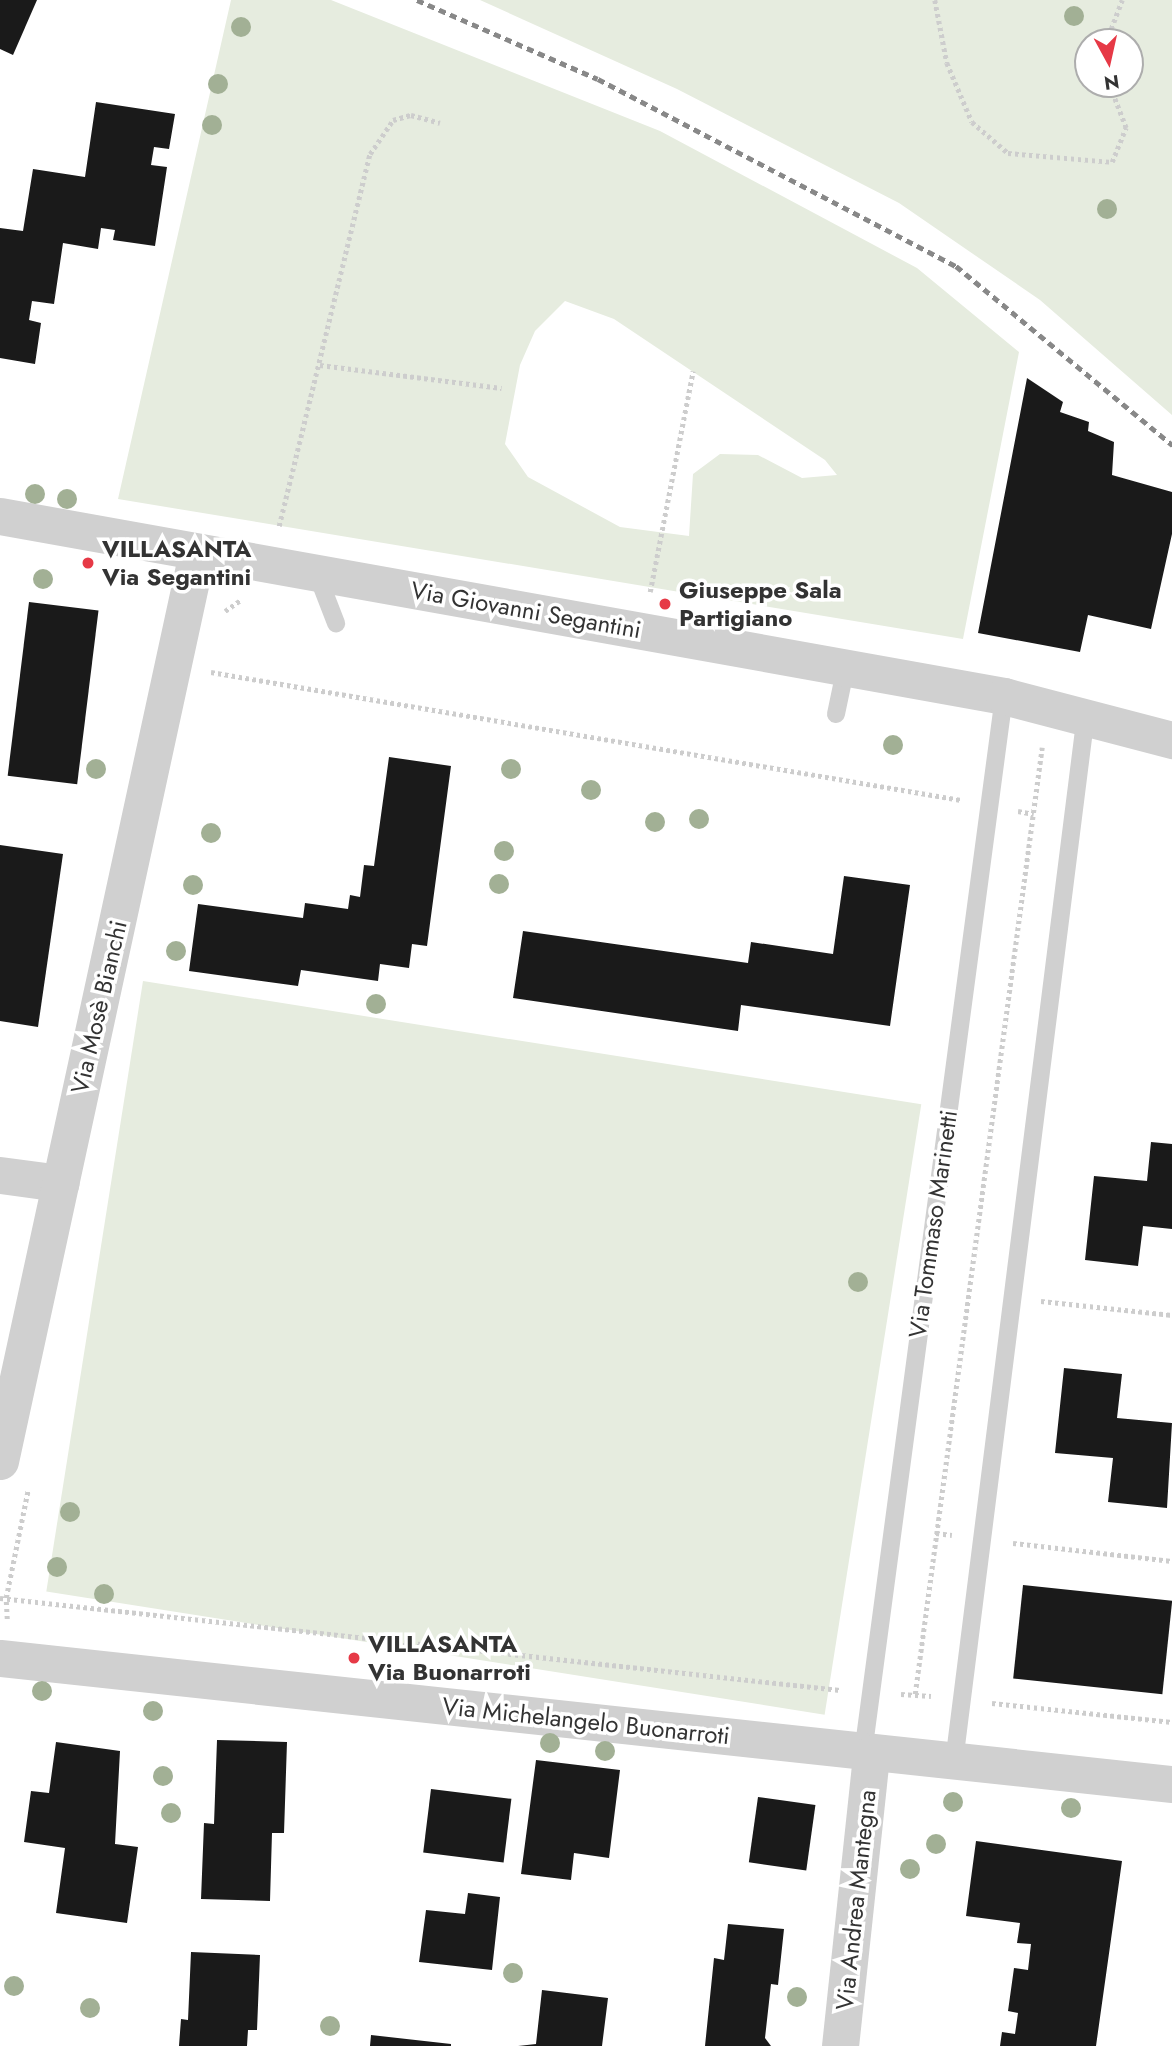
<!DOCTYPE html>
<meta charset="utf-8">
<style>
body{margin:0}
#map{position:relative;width:1172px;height:2046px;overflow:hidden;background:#fff;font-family:Jost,sans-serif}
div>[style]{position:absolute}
.green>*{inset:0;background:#e6ecdf;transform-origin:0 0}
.building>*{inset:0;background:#1a1a1a;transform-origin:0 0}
.path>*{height:4.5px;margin-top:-2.25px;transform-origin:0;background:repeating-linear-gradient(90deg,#cdcdcd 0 3.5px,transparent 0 7px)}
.lane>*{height:18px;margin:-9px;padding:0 9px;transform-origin:9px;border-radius:9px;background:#d0d0d0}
.street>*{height:37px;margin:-18.5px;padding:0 18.5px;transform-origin:18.5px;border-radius:18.5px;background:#d0d0d0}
.rail>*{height:5px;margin-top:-2.5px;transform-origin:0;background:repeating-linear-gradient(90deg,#888 0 7px,transparent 0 12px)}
.trees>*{width:20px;height:20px;margin:-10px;border-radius:50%;background:#a2b095}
.dots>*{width:19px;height:19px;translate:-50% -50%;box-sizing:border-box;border:4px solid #fff;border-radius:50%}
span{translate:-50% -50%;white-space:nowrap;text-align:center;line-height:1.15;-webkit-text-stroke:7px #fff;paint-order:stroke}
.poi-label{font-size:24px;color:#333;font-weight:700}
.left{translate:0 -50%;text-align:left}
.street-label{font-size:24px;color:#333}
.north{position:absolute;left:1074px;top:28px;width:70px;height:70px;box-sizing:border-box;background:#fff;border:2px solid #adadad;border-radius:50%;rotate:172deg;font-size:19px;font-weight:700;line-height:28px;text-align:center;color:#333}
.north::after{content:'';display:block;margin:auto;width:24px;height:32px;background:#e63946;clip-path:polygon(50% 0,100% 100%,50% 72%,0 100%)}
</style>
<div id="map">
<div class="green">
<i style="clip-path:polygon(evenodd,231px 0,331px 0,660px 131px,917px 268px,1019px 352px,963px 639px,118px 499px,231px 0,565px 301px,614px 319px,825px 460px,837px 475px,802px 478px,758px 455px,720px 454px,693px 474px,689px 536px,620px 527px,528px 477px,505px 444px,520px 365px,535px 331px,565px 301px)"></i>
<i style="clip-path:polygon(evenodd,480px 0,1172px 0,1172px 415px,1040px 300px,899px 203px,677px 89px,480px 0,1088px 42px,1130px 42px,1130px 84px,1088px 84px,1088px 42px)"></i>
<i style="left:143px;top:981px;width:788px;height:618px;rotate:9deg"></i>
</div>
<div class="building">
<i style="clip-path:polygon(0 0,37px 0,13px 55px,0 49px)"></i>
<i style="clip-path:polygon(96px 102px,175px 114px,169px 149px,154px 147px,151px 165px,167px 167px,155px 246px,113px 240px,115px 230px,101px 228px,98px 249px,63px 243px,54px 304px,32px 301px,29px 320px,41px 323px,35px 364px,0 358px,0 228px,23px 231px,33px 169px,85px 177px)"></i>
<i style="clip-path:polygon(1027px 378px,1063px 402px,1060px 412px,1089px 422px,1088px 431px,1114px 442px,1112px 475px,1172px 492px,1172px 534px,1151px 629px,1088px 615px,1080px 652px,978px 633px)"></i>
<i style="left:29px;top:602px;width:70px;height:175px;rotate:7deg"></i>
<i style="clip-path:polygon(389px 757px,451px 766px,427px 946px,412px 944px,409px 968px,380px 964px,378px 981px,301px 970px,298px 986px,189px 971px,198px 904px,303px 918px,305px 903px,348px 909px,350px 895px,360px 897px,364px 865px,374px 866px)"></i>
<i style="clip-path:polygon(0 845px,63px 854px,38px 1027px,0 1021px)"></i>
<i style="clip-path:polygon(844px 876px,910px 885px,890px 1026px,741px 1005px,738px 1031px,513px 998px,523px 931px,748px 963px,751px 942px,833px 954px)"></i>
<i style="clip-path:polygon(1151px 1142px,1172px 1144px,1172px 1229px,1143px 1226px,1138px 1266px,1085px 1260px,1094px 1176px,1147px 1181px)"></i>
<i style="clip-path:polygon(1064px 1368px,1122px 1374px,1117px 1418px,1172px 1423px,1167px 1508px,1108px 1502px,1113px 1458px,1055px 1453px)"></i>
<i style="left:1023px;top:1585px;width:150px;height:94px;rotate:6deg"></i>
<i style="clip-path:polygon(217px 1740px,287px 1742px,284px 1833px,272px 1833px,270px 1901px,201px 1899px,204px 1823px,214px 1824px)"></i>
<i style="clip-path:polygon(56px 1742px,120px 1751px,115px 1844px,138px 1847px,127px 1923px,56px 1913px,65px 1848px,24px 1842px,31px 1791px,49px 1793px)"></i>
<i style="clip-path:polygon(536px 1760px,620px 1770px,609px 1858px,574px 1853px,571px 1880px,521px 1874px)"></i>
<i style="left:431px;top:1789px;width:81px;height:64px;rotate:7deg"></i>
<i style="left:758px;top:1797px;width:58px;height:66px;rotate:8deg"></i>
<i style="clip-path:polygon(976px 1841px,1122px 1861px,1096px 2046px,1000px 2046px,1002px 2032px,1015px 2034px,1018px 2013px,1008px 2011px,1014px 1968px,1028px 1970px,1031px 1944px,1017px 1943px,1020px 1923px,966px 1916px)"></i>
<i style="clip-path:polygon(468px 1893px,500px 1897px,492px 1970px,419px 1962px,426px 1910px,465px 1914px)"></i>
<i style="clip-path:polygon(728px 1924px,784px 1929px,778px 1985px,771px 1984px,765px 2038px,771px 2046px,705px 2046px,714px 1958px,724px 1960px)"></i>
<i style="clip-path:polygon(191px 1952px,260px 1955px,257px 2030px,248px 2030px,247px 2046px,179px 2046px,181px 2019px,188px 2020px)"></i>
<i style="clip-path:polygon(542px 1990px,608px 1998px,602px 2046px,518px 2046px,536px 2044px)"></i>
<i style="clip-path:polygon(371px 2035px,451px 2044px,451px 2046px,370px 2046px)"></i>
</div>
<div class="path">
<i style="left:935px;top:0;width:64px;rotate:79.2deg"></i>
<i style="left:947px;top:63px;width:64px;rotate:67deg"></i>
<i style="left:972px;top:122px;width:48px;rotate:40.7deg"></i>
<i style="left:1008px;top:153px;width:104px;rotate:4.9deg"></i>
<i style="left:1112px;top:162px;width:37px;rotate:-68deg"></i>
<i style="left:1126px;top:128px;width:47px;rotate:-111.1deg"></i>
<i style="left:1106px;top:42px;width:45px;rotate:-69.1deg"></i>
<i style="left:320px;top:365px;width:183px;rotate:7.2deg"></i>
<i style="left:279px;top:526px;width:383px;rotate:-76.3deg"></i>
<i style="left:370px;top:154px;width:41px;rotate:-55.9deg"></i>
<i style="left:393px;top:120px;width:19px;rotate:-16deg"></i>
<i style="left:411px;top:115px;width:30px;rotate:15deg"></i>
<i style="left:650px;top:592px;width:225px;rotate:-79deg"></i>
<i style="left:225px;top:611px;width:19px;rotate:-35deg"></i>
<i style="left:211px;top:672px;width:761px;rotate:9.69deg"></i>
<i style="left:1018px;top:811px;width:16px;rotate:11deg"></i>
<i style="left:1041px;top:1301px;width:132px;rotate:6.1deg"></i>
<i style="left:936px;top:1533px;width:16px;rotate:7deg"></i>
<i style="left:1013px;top:1543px;width:160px;rotate:6.5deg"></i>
<i style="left:0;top:1598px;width:845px;rotate:6.25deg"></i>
<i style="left:7px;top:1619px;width:21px;rotate:-93deg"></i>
<i style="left:6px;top:1598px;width:110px;rotate:-78.5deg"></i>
<i style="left:901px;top:1694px;width:30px;rotate:4deg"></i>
<i style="left:915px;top:1694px;width:955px;rotate:-82.36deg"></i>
<i style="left:992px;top:1703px;width:181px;rotate:6deg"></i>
</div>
<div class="lane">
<i style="left:317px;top:574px;width:53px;rotate:68.8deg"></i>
<i style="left:836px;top:714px;width:49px;rotate:-78.2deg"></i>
<i style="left:863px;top:1753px;width:1066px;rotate:-82.4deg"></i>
<i style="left:954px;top:1762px;width:1056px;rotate:-82.82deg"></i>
</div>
<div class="street">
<i style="left:0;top:516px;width:1020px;rotate:10.16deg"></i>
<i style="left:1004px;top:696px;width:174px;rotate:14.7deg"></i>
<i style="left:0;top:1175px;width:61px;rotate:7.6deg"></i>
<i style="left:0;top:1461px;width:929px;rotate:-77.76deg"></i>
<i style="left:0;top:1658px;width:1179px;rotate:6.14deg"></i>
<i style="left:840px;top:2046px;width:294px;rotate:-83.9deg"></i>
</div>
<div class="rail">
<i style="left:417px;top:0;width:197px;rotate:23.6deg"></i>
<i style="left:598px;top:79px;width:404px;rotate:27.6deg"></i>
<i style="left:956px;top:266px;width:281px;rotate:39.6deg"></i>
</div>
<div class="trees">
<i style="left:1074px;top:16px"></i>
<i style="left:241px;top:27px"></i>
<i style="left:218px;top:84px"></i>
<i style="left:212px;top:125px"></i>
<i style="left:1107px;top:209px"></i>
<i style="left:35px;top:494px"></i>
<i style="left:67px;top:499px"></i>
<i style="left:43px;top:579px"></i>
<i style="left:893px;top:745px"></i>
<i style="left:96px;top:769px"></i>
<i style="left:511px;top:769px"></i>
<i style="left:591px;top:790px"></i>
<i style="left:699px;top:819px"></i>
<i style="left:655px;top:822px"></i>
<i style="left:211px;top:833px"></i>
<i style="left:504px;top:851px"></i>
<i style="left:499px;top:884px"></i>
<i style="left:193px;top:885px"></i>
<i style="left:176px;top:951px"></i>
<i style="left:376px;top:1004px"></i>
<i style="left:858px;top:1282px"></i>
<i style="left:70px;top:1512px"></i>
<i style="left:57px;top:1567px"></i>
<i style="left:104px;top:1594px"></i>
<i style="left:42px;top:1691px"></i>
<i style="left:153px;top:1711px"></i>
<i style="left:550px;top:1743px"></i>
<i style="left:605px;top:1751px"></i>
<i style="left:163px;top:1776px"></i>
<i style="left:953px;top:1802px"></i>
<i style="left:1071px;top:1808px"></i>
<i style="left:171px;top:1813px"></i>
<i style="left:936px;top:1844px"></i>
<i style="left:910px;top:1869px"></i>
<i style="left:513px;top:1973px"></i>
<i style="left:14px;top:1986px"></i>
<i style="left:797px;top:1997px"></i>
<i style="left:90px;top:2008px"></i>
<i style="left:330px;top:2026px"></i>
</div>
<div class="dots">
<i style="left:88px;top:563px;background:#e63946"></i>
<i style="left:665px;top:604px;background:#e63946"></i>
<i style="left:354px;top:1658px;background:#e63946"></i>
</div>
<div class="poi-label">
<span class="left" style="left:102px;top:563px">VILLASANTA<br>Via Segantini</span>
<span class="left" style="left:679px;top:604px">Giuseppe Sala<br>Partigiano</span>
<span class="left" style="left:368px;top:1658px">VILLASANTA<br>Via Buonarroti</span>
</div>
<div class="street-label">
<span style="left:526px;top:610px;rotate:10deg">Via Giovanni Segantini</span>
<span style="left:99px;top:1007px;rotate:-77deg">Via Mosè Bianchi</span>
<span style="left:933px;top:1224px;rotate:-82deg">Via Tommaso Marinetti</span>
<span style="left:586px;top:1721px;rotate:6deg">Via Michelangelo Buonarroti</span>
<span style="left:856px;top:1900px;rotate:-84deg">Via Andrea Mantegna</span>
</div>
<div class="north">N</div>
</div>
